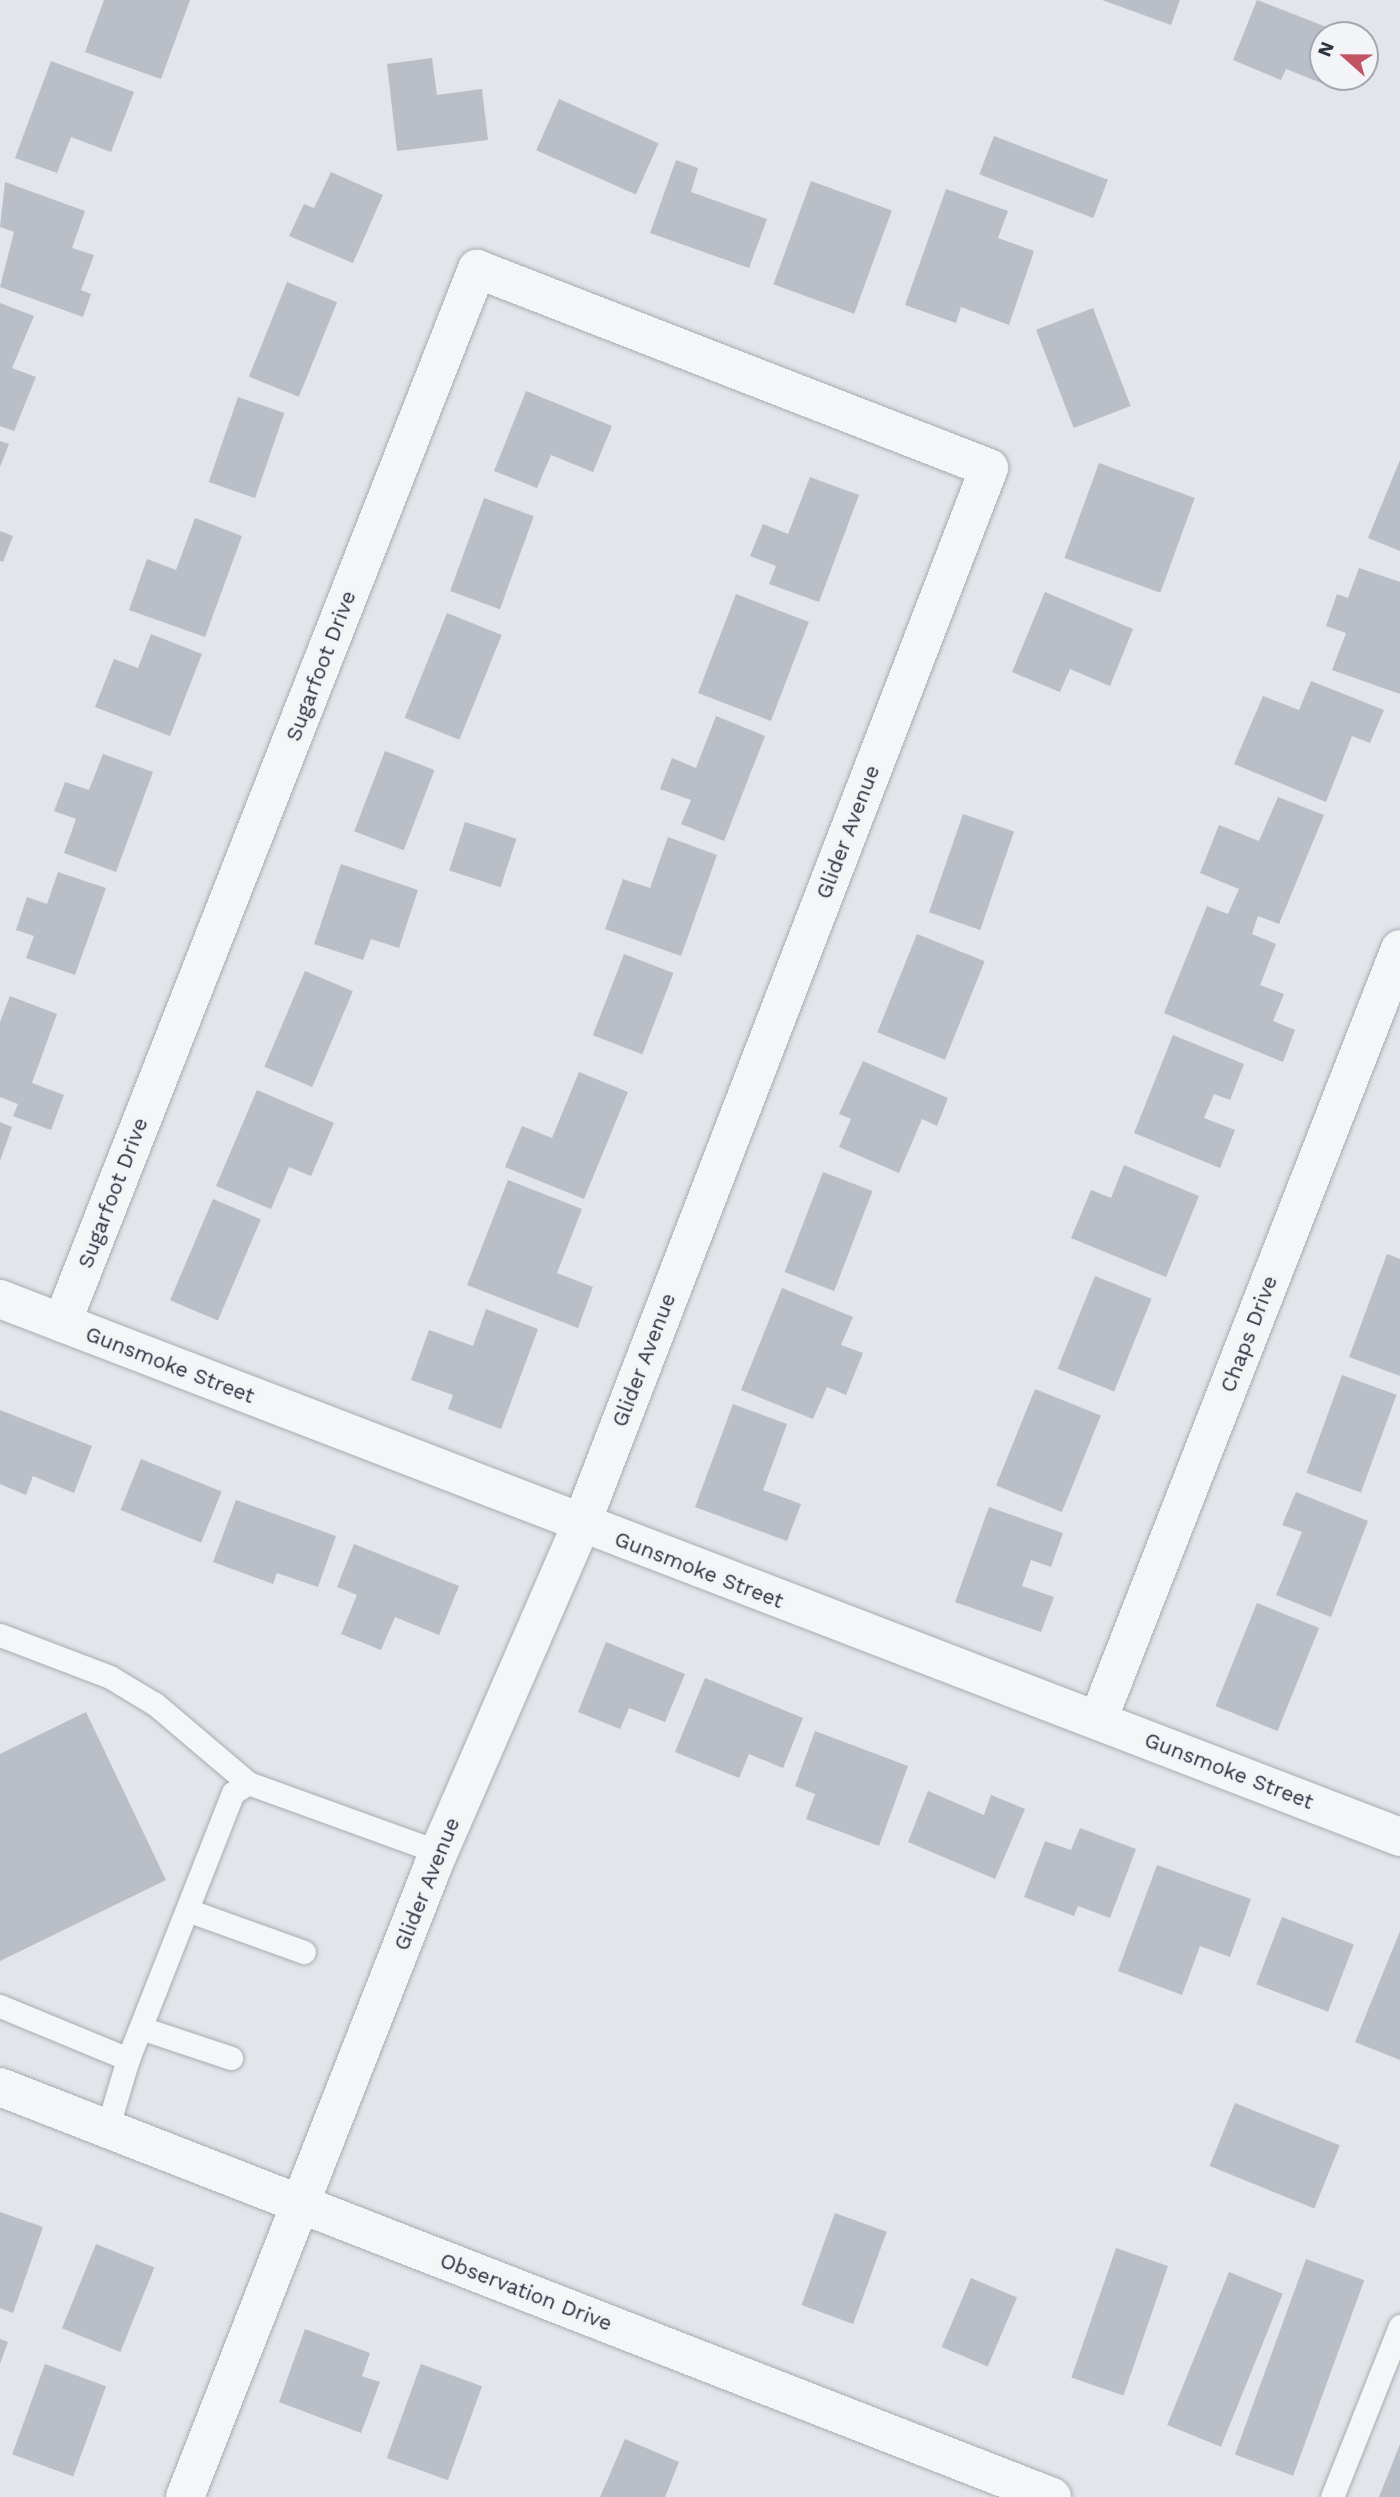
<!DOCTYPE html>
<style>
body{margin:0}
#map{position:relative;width:1400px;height:2497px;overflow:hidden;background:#e2e5e9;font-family:"Work Sans",sans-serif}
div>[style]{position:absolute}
.building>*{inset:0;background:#babec6;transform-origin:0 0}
.roads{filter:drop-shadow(0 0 2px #a8acb3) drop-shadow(0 0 2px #a8acb3)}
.service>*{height:23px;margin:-11.5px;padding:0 11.5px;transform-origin:11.5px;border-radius:11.5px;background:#f5f6f8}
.minor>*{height:38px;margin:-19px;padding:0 19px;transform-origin:19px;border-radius:19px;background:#f5f6f8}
span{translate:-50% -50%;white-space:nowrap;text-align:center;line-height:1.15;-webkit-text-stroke:6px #f2f4f7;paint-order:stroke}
.street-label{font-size:21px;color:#2c3340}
.north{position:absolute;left:1309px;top:21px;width:70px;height:70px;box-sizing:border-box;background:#f2f4f7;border:2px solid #a3a7ae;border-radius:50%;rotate:291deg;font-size:19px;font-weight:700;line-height:28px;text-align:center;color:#2c3340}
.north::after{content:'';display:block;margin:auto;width:24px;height:32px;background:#c25363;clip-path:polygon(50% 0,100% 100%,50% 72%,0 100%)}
</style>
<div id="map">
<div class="building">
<i style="clip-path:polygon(104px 0,190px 0,161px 79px,85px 52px)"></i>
<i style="clip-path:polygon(1102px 0,1180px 0,1171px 25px)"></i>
<i style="clip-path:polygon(1257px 0,1347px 35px,1323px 35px,1326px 85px,1286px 69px,1281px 80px,1233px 60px)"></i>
<i style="clip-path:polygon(432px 58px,437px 95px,482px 89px,488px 140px,397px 151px,387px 64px)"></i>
<i style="clip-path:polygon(51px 61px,134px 92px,111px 152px,71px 137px,57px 173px,15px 158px)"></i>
<i style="left:559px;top:99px;width:109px;height:56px;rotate:24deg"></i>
<i style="left:994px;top:136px;width:122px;height:41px;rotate:21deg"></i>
<i style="clip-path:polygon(676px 160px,698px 168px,691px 192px,767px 219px,749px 268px,650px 233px)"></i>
<i style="clip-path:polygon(331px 172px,383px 195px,353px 263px,289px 236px,304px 204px,314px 208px)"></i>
<i style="left:811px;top:181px;width:86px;height:110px;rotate:20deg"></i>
<i style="clip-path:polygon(5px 182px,85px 211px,72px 248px,94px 255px,81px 290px,91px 294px,83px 317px,0 287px,14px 232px,0 227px)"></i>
<i style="clip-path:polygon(946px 189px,1008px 211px,998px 238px,1034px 251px,1009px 325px,961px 307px,956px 323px,905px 305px)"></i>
<i style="left:287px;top:282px;width:54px;height:102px;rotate:22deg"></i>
<i style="clip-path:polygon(0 303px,34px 316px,12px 368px,36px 377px,14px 431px,0 426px)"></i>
<i style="left:1093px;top:308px;width:105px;height:61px;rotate:69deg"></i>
<i style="clip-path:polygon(526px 391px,612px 426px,593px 472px,551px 455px,537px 488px,494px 471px)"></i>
<i style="left:238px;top:397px;width:49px;height:90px;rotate:19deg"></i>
<i style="clip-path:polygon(0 441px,9px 444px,0 467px)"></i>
<i style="clip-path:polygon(1400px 460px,1400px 551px,1368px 538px)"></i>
<i style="left:1099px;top:463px;width:102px;height:101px;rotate:20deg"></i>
<i style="clip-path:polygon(810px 477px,859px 495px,819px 602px,769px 584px,776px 566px,750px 556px,763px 524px,788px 534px)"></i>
<i style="left:484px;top:498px;width:53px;height:99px;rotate:20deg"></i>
<i style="clip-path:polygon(195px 518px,242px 536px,205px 637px,129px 610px,147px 559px,176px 570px)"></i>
<i style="clip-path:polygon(0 531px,13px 536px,3px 562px,0 561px)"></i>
<i style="clip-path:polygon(1359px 568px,1400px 582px,1400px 694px,1332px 670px,1346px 633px,1326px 626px,1337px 594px,1348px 598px)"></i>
<i style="clip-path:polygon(1045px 592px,1133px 629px,1110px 686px,1070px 669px,1060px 692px,1012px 672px)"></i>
<i style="left:736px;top:594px;width:78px;height:106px;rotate:21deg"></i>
<i style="left:447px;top:613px;width:59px;height:113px;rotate:22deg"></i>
<i style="clip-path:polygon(151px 634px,202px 654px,170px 736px,95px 707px,114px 659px,138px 668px)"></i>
<i style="clip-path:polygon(1311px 681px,1384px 710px,1370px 743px,1352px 736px,1326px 802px,1234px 764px,1263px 696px,1299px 710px)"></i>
<i style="clip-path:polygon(716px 716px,765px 736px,724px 841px,681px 824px,691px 800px,660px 789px,672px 758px,696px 768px)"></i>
<i style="left:385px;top:751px;width:53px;height:86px;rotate:21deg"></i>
<i style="clip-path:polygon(103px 754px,153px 772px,116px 872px,64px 853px,76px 819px,54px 811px,65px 782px,89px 790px)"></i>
<i style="clip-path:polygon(1278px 797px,1324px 815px,1279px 924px,1258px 916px,1252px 934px,1276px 944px,1260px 985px,1284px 994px,1273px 1021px,1295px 1030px,1283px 1062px,1164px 1013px,1207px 906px,1228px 914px,1239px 889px,1200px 873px,1219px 825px,1259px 841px)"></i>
<i style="left:963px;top:814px;width:54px;height:104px;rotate:19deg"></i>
<i style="left:465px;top:822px;width:54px;height:51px;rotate:18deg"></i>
<i style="clip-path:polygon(668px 837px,717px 855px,681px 956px,605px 929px,623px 879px,650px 888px)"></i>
<i style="clip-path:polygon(341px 864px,418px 890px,399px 948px,371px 939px,363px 960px,314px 944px)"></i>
<i style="clip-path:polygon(58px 872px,106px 888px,75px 975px,26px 958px,34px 936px,16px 930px,27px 897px,47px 904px)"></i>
<i style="left:917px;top:934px;width:73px;height:106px;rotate:22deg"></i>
<i style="left:624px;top:954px;width:53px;height:87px;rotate:21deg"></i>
<i style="left:305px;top:971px;width:52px;height:104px;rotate:23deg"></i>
<i style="clip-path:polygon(10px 996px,57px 1014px,32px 1083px,64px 1095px,51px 1130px,13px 1116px,18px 1104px,0 1097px,0 1022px)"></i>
<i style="clip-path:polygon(1173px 1035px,1244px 1064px,1230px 1100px,1214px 1094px,1204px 1118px,1235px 1130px,1220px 1168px,1134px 1133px)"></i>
<i style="clip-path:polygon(863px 1061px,948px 1098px,937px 1126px,922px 1119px,899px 1173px,839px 1147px,851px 1119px,839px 1114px)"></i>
<i style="clip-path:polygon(579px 1072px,628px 1092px,584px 1199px,505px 1167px,522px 1126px,552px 1138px)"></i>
<i style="clip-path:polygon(257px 1090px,334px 1123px,311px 1176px,289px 1167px,271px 1209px,216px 1186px)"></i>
<i style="clip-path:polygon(0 1122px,12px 1127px,0 1161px)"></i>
<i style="clip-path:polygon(1124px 1165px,1199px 1196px,1166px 1277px,1071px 1238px,1091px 1190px,1111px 1198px)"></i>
<i style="left:823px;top:1172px;width:53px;height:107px;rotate:21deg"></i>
<i style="clip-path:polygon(508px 1180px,582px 1209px,557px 1273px,593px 1287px,578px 1328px,467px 1285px)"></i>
<i style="left:213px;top:1199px;width:52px;height:110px;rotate:23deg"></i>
<i style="clip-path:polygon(1387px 1254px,1400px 1259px,1400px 1376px,1349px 1357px)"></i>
<i style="left:1095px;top:1276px;width:61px;height:100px;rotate:22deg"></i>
<i style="clip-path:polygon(782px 1288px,853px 1317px,841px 1345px,863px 1353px,846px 1395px,827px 1387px,813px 1419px,741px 1390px)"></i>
<i style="clip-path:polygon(486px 1309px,538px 1329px,501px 1429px,448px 1409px,453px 1395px,411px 1380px,429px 1330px,473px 1346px)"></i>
<i style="left:1342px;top:1375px;width:58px;height:104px;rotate:20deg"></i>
<i style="left:1035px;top:1389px;width:71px;height:104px;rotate:22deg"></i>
<i style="clip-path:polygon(733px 1404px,787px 1424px,763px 1490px,801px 1504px,787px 1541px,695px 1507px)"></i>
<i style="clip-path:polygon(0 1410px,92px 1446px,74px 1493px,33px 1476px,26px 1495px,0 1484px)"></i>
<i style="left:141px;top:1459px;width:87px;height:55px;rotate:22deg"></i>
<i style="clip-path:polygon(1296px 1492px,1368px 1521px,1331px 1617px,1276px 1595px,1302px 1532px,1282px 1525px)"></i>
<i style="clip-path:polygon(236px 1500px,336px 1536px,318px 1587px,277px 1573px,273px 1584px,213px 1562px)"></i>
<i style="clip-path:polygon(989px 1507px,1063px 1533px,1051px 1567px,1031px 1560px,1022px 1586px,1054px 1597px,1041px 1632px,955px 1602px)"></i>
<i style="clip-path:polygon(354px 1544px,459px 1586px,439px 1635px,395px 1617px,381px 1650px,341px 1634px,357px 1595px,337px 1587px)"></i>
<i style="left:1257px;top:1603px;width:67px;height:111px;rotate:22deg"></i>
<i style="clip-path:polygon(606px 1642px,685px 1674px,665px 1722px,629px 1708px,620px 1729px,578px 1712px)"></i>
<i style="clip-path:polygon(705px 1678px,803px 1718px,783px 1768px,749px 1754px,739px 1778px,675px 1752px)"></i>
<i style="clip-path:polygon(86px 1712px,166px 1880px,0 1961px,0 1754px)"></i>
<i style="clip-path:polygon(815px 1731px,908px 1766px,879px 1846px,806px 1819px,815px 1794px,795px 1786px)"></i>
<i style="clip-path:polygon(928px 1791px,984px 1815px,991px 1795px,1025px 1809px,995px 1879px,908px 1842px)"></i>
<i style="clip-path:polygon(1080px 1828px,1136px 1849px,1110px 1918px,1078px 1906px,1074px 1916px,1024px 1897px,1045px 1841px,1071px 1850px)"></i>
<i style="clip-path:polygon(1157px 1865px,1251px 1899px,1230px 1957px,1200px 1946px,1182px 1995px,1118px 1971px)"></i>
<i style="left:1282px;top:1917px;width:77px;height:72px;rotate:21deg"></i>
<i style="clip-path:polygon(1400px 1931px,1400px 2060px,1355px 2042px)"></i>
<i style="left:1235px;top:2103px;width:113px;height:68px;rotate:22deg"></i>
<i style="clip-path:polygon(0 2212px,43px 2227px,13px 2313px,0 2308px)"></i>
<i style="left:835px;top:2213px;width:55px;height:98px;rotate:20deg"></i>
<i style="left:96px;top:2244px;width:63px;height:91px;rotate:22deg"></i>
<i style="left:1116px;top:2248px;width:55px;height:137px;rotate:19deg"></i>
<i style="left:1306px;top:2259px;width:62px;height:208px;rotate:20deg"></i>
<i style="left:1229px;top:2272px;width:58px;height:165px;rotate:22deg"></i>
<i style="left:971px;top:2278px;width:50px;height:75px;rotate:23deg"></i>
<i style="clip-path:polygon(305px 2329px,370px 2353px,362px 2376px,380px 2382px,361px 2433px,279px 2402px)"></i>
<i style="clip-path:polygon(0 2339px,8px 2342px,0 2364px)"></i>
<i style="left:45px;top:2364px;width:65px;height:96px;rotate:20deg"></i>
<i style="left:421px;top:2364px;width:65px;height:100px;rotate:20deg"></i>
<i style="clip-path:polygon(625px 2439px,679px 2462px,665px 2497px,600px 2497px)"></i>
<i style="clip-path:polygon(1400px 2444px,1400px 2497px,1379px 2497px)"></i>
</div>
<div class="roads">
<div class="service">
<i style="left:0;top:1635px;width:118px;rotate:20.9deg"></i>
<i style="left:110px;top:1677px;width:52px;rotate:31deg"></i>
<i style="left:155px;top:1704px;width:122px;rotate:40.3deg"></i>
<i style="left:190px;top:1911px;width:121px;rotate:19.8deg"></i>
<i style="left:0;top:2006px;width:139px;rotate:22.5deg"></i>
<i style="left:128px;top:2059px;width:73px;rotate:106.7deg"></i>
<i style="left:141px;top:2028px;width:95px;rotate:18.4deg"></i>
<i style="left:128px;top:2059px;width:286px;rotate:-68.5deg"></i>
<i style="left:233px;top:1793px;width:18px;rotate:-34deg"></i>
<i style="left:248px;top:1783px;width:203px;rotate:19.9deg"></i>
<i style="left:1332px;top:2497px;width:184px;rotate:-68.3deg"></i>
</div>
<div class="minor">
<i style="left:0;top:1299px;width:1500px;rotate:21.02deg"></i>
<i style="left:62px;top:1323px;width:1133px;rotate:-68.51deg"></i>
<i style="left:477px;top:269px;width:549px;rotate:21.24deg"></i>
<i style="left:989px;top:468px;width:1133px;rotate:111.11deg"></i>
<i style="left:581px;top:1525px;width:372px;rotate:113.5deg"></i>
<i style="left:433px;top:1866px;width:678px;rotate:111.46deg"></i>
<i style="left:1098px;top:1720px;width:828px;rotate:-68.61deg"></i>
<i style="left:0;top:2087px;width:1129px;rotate:21.29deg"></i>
</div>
</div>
<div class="street-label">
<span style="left:321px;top:666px;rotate:-69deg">Sugarfoot Drive</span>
<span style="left:848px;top:832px;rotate:-69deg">Glider Avenue</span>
<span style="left:113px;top:1193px;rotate:-69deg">Sugarfoot Drive</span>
<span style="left:1249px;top:1334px;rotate:-69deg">Chaps Drive</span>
<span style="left:644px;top:1360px;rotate:-69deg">Glider Avenue</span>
<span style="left:170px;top:1365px;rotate:21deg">Gunsmoke Street</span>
<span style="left:699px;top:1570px;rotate:21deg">Gunsmoke Street</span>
<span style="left:1229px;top:1771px;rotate:21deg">Gunsmoke Street</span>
<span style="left:427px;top:1884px;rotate:-68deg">Glider Avenue</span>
<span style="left:526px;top:2292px;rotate:21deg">Observation Drive</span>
</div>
<div class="north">N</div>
</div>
